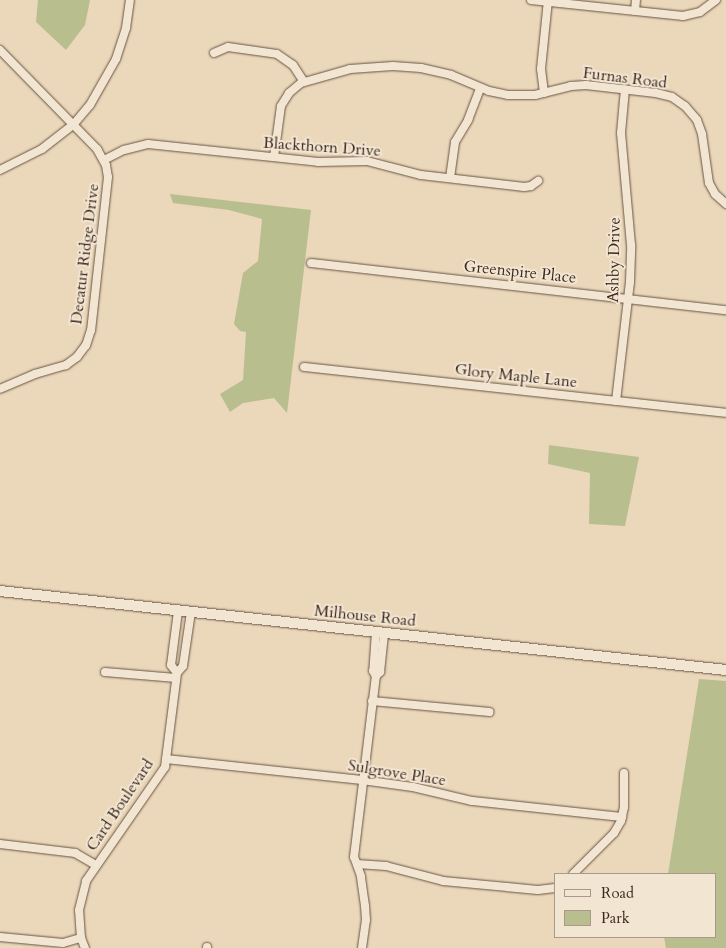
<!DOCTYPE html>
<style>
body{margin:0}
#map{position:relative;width:726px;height:948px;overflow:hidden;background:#ebd7b9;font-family:Cardo,serif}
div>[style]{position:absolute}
.green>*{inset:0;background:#b9be8e}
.roads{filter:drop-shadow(0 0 1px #685445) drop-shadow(0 0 1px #685445)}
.minor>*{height:8px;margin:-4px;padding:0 4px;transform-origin:4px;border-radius:4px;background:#f2e5d2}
.tertiary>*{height:10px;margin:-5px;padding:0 5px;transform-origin:5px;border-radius:5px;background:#f2e5d2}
span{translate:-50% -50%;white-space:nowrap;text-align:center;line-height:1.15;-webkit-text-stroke:4px #f2e5d2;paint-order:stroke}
.street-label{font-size:16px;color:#3c281e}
.legend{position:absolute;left:554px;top:873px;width:162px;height:65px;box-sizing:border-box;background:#f2e5d2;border:1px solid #a9998a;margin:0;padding:6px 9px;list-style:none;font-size:15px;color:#3c281e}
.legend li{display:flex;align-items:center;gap:10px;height:25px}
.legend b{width:25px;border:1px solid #a9998a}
</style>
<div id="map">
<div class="green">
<i style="clip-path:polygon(38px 0,90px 0,85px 25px,66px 50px,36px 22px)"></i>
<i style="clip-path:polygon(170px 194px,311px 210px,287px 413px,274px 398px,243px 403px,230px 412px,220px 394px,243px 380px,246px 332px,240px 331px,234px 324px,243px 273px,258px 261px,262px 219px,229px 210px,173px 203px)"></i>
<i style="clip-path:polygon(549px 445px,639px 457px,625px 526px,589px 524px,590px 473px,548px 464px)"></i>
<i style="clip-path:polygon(699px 679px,726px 681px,726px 948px,666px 948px,664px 937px,715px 937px,715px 874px,668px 874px)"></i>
</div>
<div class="roads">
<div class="minor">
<i style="left:531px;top:0;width:153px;rotate:6deg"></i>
<i style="left:683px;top:16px;width:17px;rotate:-13deg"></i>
<i style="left:700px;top:12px;width:20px;rotate:-37deg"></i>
<i style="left:635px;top:11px;width:11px;rotate:-85deg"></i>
<i style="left:0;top:50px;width:139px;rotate:45.6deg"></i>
<i style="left:97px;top:149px;width:18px;rotate:61deg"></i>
<i style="left:106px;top:165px;width:12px;rotate:81deg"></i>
<i style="left:108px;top:177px;width:154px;rotate:96.3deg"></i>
<i style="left:91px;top:330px;width:16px;rotate:108deg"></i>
<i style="left:86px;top:345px;width:15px;rotate:127deg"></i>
<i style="left:77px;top:357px;width:14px;rotate:144deg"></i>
<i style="left:66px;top:365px;width:32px;rotate:164deg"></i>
<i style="left:35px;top:374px;width:38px;rotate:157deg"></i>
<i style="left:214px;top:53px;width:15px;rotate:-23deg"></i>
<i style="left:228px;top:47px;width:49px;rotate:8.1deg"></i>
<i style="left:277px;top:54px;width:19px;rotate:35deg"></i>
<i style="left:293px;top:65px;width:20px;rotate:57deg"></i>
<i style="left:544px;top:93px;width:24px;rotate:-97deg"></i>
<i style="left:541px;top:69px;width:69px;rotate:-84.2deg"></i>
<i style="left:274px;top:157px;width:51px;rotate:-82.2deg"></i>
<i style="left:281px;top:106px;width:15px;rotate:-58deg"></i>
<i style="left:289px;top:93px;width:16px;rotate:-40deg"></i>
<i style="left:301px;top:83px;width:51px;rotate:-15.9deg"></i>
<i style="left:350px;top:69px;width:43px;rotate:-4deg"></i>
<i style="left:393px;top:66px;width:28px;rotate:4deg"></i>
<i style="left:421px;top:68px;width:31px;rotate:13deg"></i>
<i style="left:451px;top:75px;width:41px;rotate:22.8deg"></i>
<i style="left:489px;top:91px;width:19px;rotate:12deg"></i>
<i style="left:508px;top:95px;width:27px"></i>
<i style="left:535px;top:95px;width:37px;rotate:-14deg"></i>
<i style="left:571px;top:86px;width:15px;rotate:-4deg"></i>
<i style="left:586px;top:85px;width:70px;rotate:6.5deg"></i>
<i style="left:656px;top:93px;width:16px;rotate:14deg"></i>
<i style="left:672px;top:97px;width:16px;rotate:35deg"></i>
<i style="left:685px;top:106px;width:18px;rotate:49deg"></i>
<i style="left:697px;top:120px;width:15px;rotate:70deg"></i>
<i style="left:702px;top:134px;width:49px;rotate:81.9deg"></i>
<i style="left:709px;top:183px;width:13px;rotate:61deg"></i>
<i style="left:715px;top:194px;width:15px;rotate:42deg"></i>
<i style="left:104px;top:160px;width:22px;rotate:-27deg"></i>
<i style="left:124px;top:150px;width:25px;rotate:-14deg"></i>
<i style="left:148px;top:144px;width:171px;rotate:6deg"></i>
<i style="left:318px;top:162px;width:49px;rotate:-1.2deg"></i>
<i style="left:367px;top:161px;width:56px;rotate:14.5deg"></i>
<i style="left:421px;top:175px;width:104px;rotate:6.6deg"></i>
<i style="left:524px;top:187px;width:7px;rotate:-8deg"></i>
<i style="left:531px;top:186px;width:9px;rotate:-36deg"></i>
<i style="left:0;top:170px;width:47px;rotate:-26.6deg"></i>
<i style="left:42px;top:149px;width:39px;rotate:-38deg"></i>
<i style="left:73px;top:125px;width:26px;rotate:-50deg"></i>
<i style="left:90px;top:105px;width:53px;rotate:-60.5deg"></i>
<i style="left:116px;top:59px;width:33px;rotate:-72deg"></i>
<i style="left:126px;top:28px;width:28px;rotate:-82deg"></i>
<i style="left:450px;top:178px;width:36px;rotate:-82deg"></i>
<i style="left:455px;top:142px;width:26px;rotate:-59deg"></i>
<i style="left:468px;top:120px;width:34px;rotate:-69deg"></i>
<i style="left:311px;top:263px;width:418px;rotate:6.5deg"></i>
<i style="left:304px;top:367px;width:424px;rotate:6.2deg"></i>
<i style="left:616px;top:401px;width:120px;rotate:-83.3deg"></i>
<i style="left:630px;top:282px;width:37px;rotate:-88deg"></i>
<i style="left:631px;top:245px;width:112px;rotate:-95.1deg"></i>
<i style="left:621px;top:133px;width:44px;rotate:-84.8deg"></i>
<i style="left:376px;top:632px;width:39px;rotate:94deg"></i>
<i style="left:373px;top:671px;width:6px;rotate:59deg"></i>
<i style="left:376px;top:676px;width:6px;rotate:-45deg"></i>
<i style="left:380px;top:672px;width:39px;rotate:-84deg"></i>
<i style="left:105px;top:672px;width:71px;rotate:4.8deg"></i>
<i style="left:177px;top:673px;width:10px;rotate:-127deg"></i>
<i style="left:171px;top:665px;width:54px;rotate:-82.6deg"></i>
<i style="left:372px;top:701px;width:118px;rotate:5.4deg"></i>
<i style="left:166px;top:759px;width:197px;rotate:6.1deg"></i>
<i style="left:362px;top:780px;width:51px;rotate:7.8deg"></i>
<i style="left:413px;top:787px;width:61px;rotate:13.3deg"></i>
<i style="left:472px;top:801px;width:151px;rotate:6.1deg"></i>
<i style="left:0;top:844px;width:76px;rotate:6.8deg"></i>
<i style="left:75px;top:853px;width:24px;rotate:30deg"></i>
<i style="left:357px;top:864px;width:29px;rotate:4deg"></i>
<i style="left:386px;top:866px;width:59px;rotate:14.7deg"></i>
<i style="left:443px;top:881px;width:95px;rotate:5.4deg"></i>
<i style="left:538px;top:890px;width:17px;rotate:-7deg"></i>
<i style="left:573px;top:874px;width:58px;rotate:-45deg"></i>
<i style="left:614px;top:833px;width:14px;rotate:-60deg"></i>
<i style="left:621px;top:821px;width:14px;rotate:-78deg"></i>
<i style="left:624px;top:807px;width:34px;rotate:-90deg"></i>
<i style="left:0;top:937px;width:63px;rotate:5.4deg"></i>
<i style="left:63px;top:943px;width:19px;rotate:-16deg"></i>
<i style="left:207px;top:947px;width:1px;rotate:90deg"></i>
<i style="left:85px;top:948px;width:11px;rotate:-112deg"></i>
<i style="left:81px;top:938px;width:28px;rotate:-94deg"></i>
<i style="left:79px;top:910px;width:30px;rotate:-76deg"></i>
<i style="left:86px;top:881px;width:139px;rotate:-55.3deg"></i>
<i style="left:165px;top:767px;width:95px;rotate:-82.7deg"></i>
<i style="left:177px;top:673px;width:9px;rotate:-49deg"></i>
<i style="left:183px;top:666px;width:55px;rotate:-81.6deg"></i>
<i style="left:362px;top:948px;width:28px;rotate:-82deg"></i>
<i style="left:366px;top:920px;width:14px;rotate:-94deg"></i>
<i style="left:365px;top:906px;width:30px;rotate:-98deg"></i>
<i style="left:361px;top:876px;width:20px;rotate:-110deg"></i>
<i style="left:354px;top:857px;width:182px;rotate:-83.1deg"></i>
</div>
<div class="tertiary">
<i style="left:0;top:591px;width:730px;rotate:6.21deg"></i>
</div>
</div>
<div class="street-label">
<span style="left:625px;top:78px;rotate:7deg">Furnas Road</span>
<span style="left:322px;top:147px;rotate:4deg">Blackthorn Drive</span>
<span style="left:85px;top:254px;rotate:-83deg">Decatur Ridge Drive</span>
<span style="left:614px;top:260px;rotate:-89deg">Ashby Drive</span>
<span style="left:520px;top:272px;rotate:6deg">Greenspire Place</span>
<span style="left:516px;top:376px;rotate:6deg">Glory Maple Lane</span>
<span style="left:365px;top:616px;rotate:6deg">Milhouse Road</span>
<span style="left:397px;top:773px;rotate:9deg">Sulgrove Place</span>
<span style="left:120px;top:805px;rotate:-56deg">Card Boulevard</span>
</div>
<ul class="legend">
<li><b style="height:6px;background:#f2e5d2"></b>Road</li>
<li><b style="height:14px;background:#b9be8e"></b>Park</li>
</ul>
</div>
